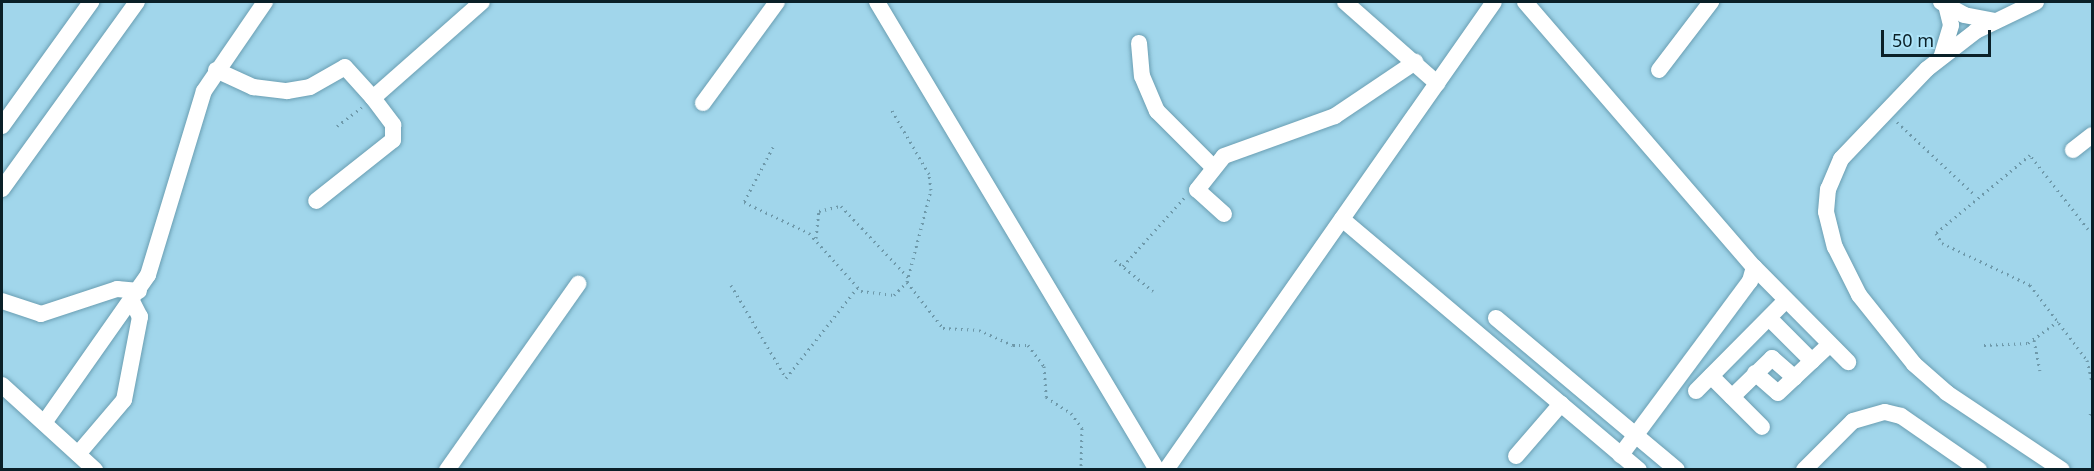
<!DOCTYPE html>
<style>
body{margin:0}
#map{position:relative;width:2094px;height:471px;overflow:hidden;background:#a1d6eb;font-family:"Noto Sans",sans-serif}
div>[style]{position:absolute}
.path>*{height:3px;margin-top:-1.5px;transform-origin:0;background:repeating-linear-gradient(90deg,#6e99aa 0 1.5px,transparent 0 6px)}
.roads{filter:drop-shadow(0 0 2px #6a9eb2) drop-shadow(0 0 2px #6a9eb2)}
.minor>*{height:16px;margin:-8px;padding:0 8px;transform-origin:8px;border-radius:8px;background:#fff}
span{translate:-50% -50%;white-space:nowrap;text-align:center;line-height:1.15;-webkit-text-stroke:5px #aee4f9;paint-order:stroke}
.frame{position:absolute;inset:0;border:3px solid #0a2028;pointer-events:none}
.scale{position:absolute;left:1881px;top:30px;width:110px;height:27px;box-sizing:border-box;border:3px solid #0a2028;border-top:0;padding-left:8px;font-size:18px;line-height:21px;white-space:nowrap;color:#0a2028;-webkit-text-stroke:4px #aee4f9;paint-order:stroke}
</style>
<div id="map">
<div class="path">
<i style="left:1897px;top:122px;width:108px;rotate:43.1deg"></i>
<i style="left:337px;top:126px;width:31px;rotate:-37deg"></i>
<i style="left:773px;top:147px;width:62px;rotate:117.8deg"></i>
<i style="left:744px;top:202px;width:72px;rotate:25.5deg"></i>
<i style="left:809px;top:233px;width:78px;rotate:48.1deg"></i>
<i style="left:861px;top:291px;width:33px;rotate:7deg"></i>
<i style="left:894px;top:295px;width:18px;rotate:-45deg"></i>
<i style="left:907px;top:282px;width:95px;rotate:-75.4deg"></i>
<i style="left:931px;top:190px;width:16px;rotate:-97deg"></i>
<i style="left:929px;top:174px;width:75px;rotate:-120.3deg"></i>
<i style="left:2088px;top:229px;width:94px;rotate:-128.1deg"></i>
<i style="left:2030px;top:155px;width:122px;rotate:140.3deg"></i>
<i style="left:1936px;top:233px;width:12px;rotate:59deg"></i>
<i style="left:1942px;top:243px;width:98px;rotate:25.5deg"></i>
<i style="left:2030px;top:285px;width:94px;rotate:52.8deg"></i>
<i style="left:2087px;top:360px;width:23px;rotate:77deg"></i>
<i style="left:816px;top:238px;width:27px;rotate:-84deg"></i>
<i style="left:819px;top:211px;width:23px;rotate:-13deg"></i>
<i style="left:841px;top:206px;width:98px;rotate:46.7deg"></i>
<i style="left:1115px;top:260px;width:49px;rotate:39.2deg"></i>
<i style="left:1123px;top:266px;width:93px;rotate:-48.1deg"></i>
<i style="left:907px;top:282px;width:58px;rotate:52deg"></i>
<i style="left:943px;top:328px;width:36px;rotate:3deg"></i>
<i style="left:979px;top:330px;width:37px;rotate:24deg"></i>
<i style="left:1013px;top:345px;width:15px"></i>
<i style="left:1028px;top:345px;width:26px;rotate:53deg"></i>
<i style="left:1044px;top:366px;width:31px;rotate:86deg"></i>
<i style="left:1046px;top:397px;width:30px;rotate:33deg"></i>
<i style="left:1071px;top:413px;width:19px;rotate:54deg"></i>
<i style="left:1082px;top:428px;width:42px;rotate:91.4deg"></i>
<i style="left:731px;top:285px;width:108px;rotate:59.4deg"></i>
<i style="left:786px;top:378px;width:115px;rotate:-51.7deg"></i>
<i style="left:2034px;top:340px;width:31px;rotate:79deg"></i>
<i style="left:1984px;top:345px;width:44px;rotate:-2.6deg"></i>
<i style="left:2028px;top:343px;width:37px;rotate:-36deg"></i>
<i style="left:2090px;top:415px;width:5px;rotate:-68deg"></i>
</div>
<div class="roads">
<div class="minor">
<i style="left:877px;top:2px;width:545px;rotate:59.11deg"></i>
<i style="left:1345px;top:2px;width:123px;rotate:41.4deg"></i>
<i style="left:1525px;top:2px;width:350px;rotate:49.2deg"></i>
<i style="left:1754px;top:267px;width:15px;rotate:106deg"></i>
<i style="left:1750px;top:281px;width:217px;rotate:126.6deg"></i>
<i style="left:1941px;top:2px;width:26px;rotate:29deg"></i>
<i style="left:1964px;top:15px;width:32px;rotate:11deg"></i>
<i style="left:2036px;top:2px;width:67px;rotate:154.2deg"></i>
<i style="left:1976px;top:31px;width:62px;rotate:142.2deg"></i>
<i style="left:1927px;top:69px;width:124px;rotate:133.7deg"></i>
<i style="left:1841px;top:159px;width:33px;rotate:113deg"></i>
<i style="left:1828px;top:189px;width:23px;rotate:95deg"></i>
<i style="left:1826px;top:212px;width:36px;rotate:76deg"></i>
<i style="left:1835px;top:247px;width:54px;rotate:63.4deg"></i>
<i style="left:1859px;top:295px;width:88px;rotate:51.4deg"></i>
<i style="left:1914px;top:364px;width:44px;rotate:41.3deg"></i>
<i style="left:1947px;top:393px;width:138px;rotate:33.8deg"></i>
<i style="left:1139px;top:43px;width:33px;rotate:85deg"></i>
<i style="left:1142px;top:76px;width:38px;rotate:67deg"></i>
<i style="left:1157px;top:111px;width:79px;rotate:45deg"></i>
<i style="left:1942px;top:55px;width:31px;rotate:-73deg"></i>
<i style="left:1951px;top:25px;width:21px;rotate:-104deg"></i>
<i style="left:216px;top:70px;width:41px;rotate:24.7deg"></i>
<i style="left:253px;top:87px;width:34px;rotate:7deg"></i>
<i style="left:287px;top:91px;width:23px;rotate:-10deg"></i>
<i style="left:310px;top:87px;width:40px;rotate:-29.7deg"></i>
<i style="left:345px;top:67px;width:42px;rotate:47.9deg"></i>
<i style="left:373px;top:98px;width:34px;rotate:53deg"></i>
<i style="left:393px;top:125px;width:15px;rotate:90deg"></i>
<i style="left:393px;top:140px;width:98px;rotate:141.6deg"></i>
<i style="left:1659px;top:70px;width:86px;rotate:-52.6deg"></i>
<i style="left:373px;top:98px;width:145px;rotate:-41.4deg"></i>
<i style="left:703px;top:103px;width:125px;rotate:-53.8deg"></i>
<i style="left:2px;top:126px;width:153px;rotate:-54.3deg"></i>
<i style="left:2073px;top:150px;width:24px;rotate:-38deg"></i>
<i style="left:2px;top:189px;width:231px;rotate:-54.2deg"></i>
<i style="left:1224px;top:214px;width:36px;rotate:-138deg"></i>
<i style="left:1197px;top:190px;width:43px;rotate:-51.5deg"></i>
<i style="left:1224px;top:156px;width:118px;rotate:-19.8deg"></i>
<i style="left:1335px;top:116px;width:97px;rotate:-34deg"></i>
<i style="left:1342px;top:219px;width:389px;rotate:40.2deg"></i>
<i style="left:1754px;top:267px;width:134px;rotate:45.3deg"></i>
<i style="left:2px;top:301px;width:41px;rotate:18.4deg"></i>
<i style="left:41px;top:314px;width:80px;rotate:-18.2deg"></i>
<i style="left:117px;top:289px;width:22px;rotate:5deg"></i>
<i style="left:1496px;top:318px;width:236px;rotate:40deg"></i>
<i style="left:1769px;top:318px;width:61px;rotate:45deg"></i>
<i style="left:1755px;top:373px;width:30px;rotate:41deg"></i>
<i style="left:1778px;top:393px;width:71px;rotate:-43.3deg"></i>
<i style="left:1711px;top:376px;width:72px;rotate:45deg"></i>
<i style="left:2px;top:385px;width:126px;rotate:42.4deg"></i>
<i style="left:1696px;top:391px;width:128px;rotate:-45.3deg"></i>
<i style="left:1732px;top:397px;width:56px;rotate:-44.3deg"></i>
<i style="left:1772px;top:358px;width:30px;rotate:41deg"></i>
<i style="left:44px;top:423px;width:181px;rotate:-54.9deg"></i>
<i style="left:148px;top:275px;width:192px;rotate:-73.1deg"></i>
<i style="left:204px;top:91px;width:108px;rotate:-55.6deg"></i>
<i style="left:78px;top:454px;width:71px;rotate:-49.6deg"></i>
<i style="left:124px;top:400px;width:85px;rotate:-79.1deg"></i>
<i style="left:140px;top:317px;width:18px;rotate:-117deg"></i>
<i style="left:1516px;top:456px;width:69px;rotate:-49.1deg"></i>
<i style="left:447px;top:470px;width:228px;rotate:-54.8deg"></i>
<i style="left:1166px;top:470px;width:571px;rotate:-54.98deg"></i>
<i style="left:1804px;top:470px;width:69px;rotate:-45deg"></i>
<i style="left:1853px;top:421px;width:33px;rotate:-16deg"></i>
<i style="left:1885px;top:412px;width:16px;rotate:14deg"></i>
<i style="left:1901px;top:416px;width:95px;rotate:34.7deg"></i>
</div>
</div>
<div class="frame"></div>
<div class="scale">50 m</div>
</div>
